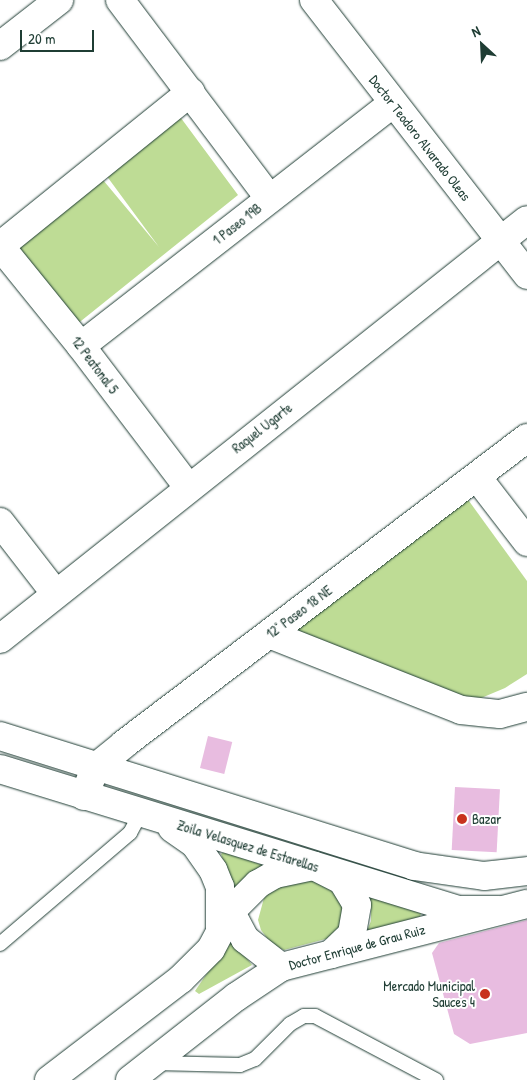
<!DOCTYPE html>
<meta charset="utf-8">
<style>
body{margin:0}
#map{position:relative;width:527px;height:1080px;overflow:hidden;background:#fff;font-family:"Patrick Hand",sans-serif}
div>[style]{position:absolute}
.green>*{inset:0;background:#bedc95}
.building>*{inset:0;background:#e8bce0;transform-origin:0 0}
.roads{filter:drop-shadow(0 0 1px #1f3d34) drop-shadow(0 0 1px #1f3d34)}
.lane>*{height:14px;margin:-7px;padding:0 7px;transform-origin:7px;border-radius:7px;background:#fff}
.street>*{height:28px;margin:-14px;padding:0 14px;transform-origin:14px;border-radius:14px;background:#fff}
.secondary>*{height:28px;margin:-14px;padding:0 14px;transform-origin:14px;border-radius:14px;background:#fff}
.dots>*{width:14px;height:14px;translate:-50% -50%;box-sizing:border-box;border:2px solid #fff;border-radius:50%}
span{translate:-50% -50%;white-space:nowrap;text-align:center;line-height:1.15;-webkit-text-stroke:4px #fff;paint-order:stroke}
.street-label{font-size:14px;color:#1f3d34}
.poi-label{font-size:14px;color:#1f3d34}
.left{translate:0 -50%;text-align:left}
.right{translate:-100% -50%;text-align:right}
.north{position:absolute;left:457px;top:20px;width:50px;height:50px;-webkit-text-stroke:4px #fff;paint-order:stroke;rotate:335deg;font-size:14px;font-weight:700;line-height:20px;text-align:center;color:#1f3d34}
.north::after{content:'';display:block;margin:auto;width:18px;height:22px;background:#1f3d34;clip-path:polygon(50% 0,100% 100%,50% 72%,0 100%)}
.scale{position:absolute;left:20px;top:30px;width:74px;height:22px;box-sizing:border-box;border:2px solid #1f3d34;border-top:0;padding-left:6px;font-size:15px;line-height:18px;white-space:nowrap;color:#1f3d34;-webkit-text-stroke:4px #fff;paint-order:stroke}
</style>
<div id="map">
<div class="green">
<i style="clip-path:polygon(178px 114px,238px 195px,76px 325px,14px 241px,98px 174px,159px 247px,103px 171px)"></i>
<i style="clip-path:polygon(461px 490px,527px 581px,527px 674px,505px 688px,474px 701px,284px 631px)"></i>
<i style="clip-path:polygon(225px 851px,265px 866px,234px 892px,221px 854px)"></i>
<i style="clip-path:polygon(311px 877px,334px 888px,340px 900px,344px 911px,337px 936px,284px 950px,273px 946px,261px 930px,258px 920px,264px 898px,271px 889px)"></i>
<i style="clip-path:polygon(365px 895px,421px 913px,419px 921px,366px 933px,371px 921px,371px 909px)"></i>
<i style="clip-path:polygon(231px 938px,252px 965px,199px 994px,195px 991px)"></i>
</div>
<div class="building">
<i style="left:208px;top:736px;width:25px;height:33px;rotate:14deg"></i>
<i style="left:455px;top:787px;width:45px;height:63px;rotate:3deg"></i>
<i style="clip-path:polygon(527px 920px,527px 1033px,470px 1044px,454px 1034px,432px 953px,439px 943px)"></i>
</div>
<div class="roads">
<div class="lane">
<i style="left:0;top:944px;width:171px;rotate:-40.5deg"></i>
<i style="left:130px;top:833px;width:21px;rotate:-62deg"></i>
<i style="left:154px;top:1063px;width:86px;rotate:1.3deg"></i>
<i style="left:240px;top:1065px;width:16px;rotate:-22deg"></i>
<i style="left:255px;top:1059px;width:49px;rotate:-45deg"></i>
<i style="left:290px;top:1024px;width:16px;rotate:-30deg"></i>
<i style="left:304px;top:1016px;width:11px"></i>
<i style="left:315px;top:1016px;width:137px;rotate:27.9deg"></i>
</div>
<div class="street">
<i style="left:120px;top:0;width:248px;rotate:53deg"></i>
<i style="left:314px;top:0;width:348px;rotate:52.2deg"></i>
<i style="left:0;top:46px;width:75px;rotate:-37.9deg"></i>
<i style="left:81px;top:346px;width:395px;rotate:-37.9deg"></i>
<i style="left:477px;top:477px;width:82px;rotate:52.4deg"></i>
<i style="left:188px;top:487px;width:177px;rotate:-127.2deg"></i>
<i style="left:81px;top:346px;width:129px;rotate:-129deg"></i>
<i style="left:0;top:246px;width:245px;rotate:-38.9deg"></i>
<i style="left:0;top:522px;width:90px;rotate:52.2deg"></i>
<i style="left:269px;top:634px;width:206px;rotate:21.6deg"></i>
<i style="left:461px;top:710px;width:39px;rotate:6deg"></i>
<i style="left:500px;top:714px;width:28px;rotate:-15deg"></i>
<i style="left:0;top:639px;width:673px;rotate:-38.49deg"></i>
<i style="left:84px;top:796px;width:31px;rotate:-68deg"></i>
<i style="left:96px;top:767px;width:36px;rotate:-39deg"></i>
<i style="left:124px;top:744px;width:506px;rotate:-37.21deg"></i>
</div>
<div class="secondary">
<i style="left:0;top:736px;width:434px;rotate:17.4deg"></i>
<i style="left:414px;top:866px;width:71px;rotate:8.1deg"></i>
<i style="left:484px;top:876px;width:43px;rotate:-6.6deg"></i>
<i style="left:0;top:769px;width:480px;rotate:17.1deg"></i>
<i style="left:459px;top:910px;width:40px"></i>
<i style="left:225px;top:901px;width:43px;rotate:62.2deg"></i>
<i style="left:245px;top:939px;width:46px;rotate:37.9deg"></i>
<i style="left:221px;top:930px;width:19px;rotate:-65deg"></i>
<i style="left:229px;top:913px;width:41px;rotate:-45deg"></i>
<i style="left:258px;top:884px;width:20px;rotate:-30deg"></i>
<i style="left:275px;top:874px;width:40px;rotate:-12deg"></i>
<i style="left:314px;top:866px;width:31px;rotate:27deg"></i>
<i style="left:342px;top:880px;width:29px;rotate:59deg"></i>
<i style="left:357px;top:905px;width:29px;rotate:100deg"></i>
<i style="left:352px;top:934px;width:29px;rotate:136deg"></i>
<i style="left:49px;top:1080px;width:166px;rotate:-37.4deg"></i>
<i style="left:181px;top:979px;width:42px;rotate:-45deg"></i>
<i style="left:211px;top:949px;width:19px;rotate:-62deg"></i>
<i style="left:220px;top:932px;width:45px;rotate:-90deg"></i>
<i style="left:220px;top:887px;width:18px;rotate:-112deg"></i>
<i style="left:213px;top:870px;width:32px;rotate:-125deg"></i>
<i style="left:195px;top:844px;width:28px;rotate:-145deg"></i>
<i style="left:130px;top:1080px;width:135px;rotate:-38.1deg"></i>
<i style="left:236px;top:997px;width:54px;rotate:-33.7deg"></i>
<i style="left:281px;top:967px;width:254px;rotate:-14.4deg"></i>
</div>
</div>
<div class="dots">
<i style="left:462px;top:819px;background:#c8321e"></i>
<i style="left:485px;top:994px;background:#c8321e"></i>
</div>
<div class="street-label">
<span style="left:420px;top:138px;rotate:52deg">Doctor Teodoro Alvarado Oleas</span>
<span style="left:237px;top:224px;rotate:-38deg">1 Paseo 19B</span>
<span style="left:95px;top:365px;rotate:53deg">12 Peatonal 5</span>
<span style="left:262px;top:428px;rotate:-38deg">Raquel Ugarte</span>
<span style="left:299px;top:612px;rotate:-37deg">12° Paseo 18 NE</span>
<span style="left:248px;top:846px;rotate:17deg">Zoila Velasquez de Estarellas</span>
<span style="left:357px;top:947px;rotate:-15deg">Doctor Enrique de Grau Ruiz</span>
</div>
<div class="poi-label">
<span class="left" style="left:472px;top:819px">Bazar</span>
<span class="right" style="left:475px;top:994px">Mercado Municipal<br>Sauces 4</span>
</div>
<div class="north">N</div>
<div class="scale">20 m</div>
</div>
